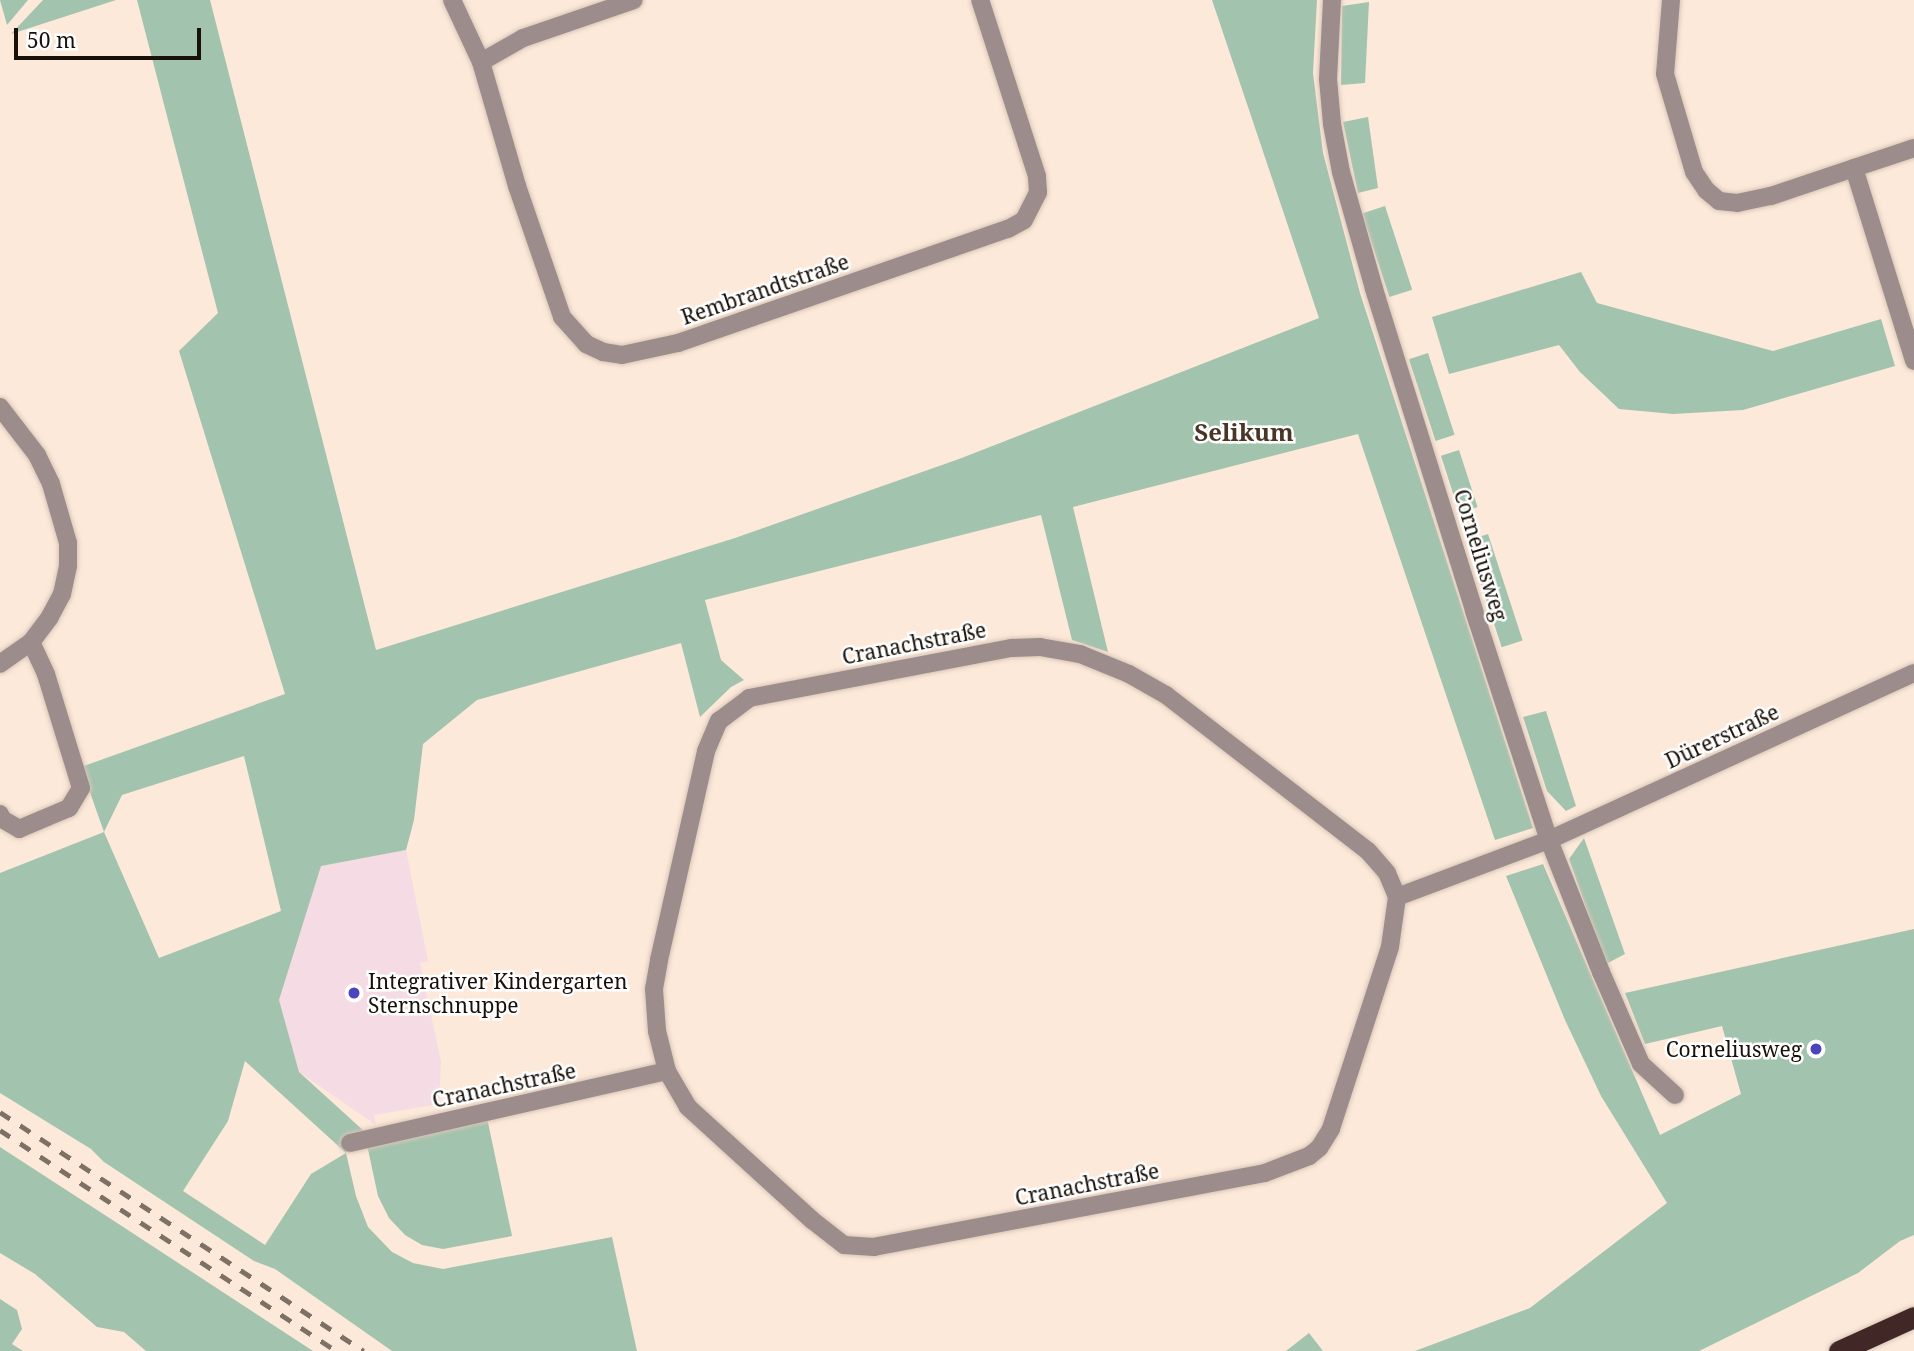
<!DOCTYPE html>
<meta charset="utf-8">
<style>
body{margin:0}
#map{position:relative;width:1914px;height:1351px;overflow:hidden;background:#fde9d9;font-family:"Noto Serif",serif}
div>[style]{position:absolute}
.education>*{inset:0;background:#f4dbe4}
.green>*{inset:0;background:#a2c3ae;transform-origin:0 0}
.roads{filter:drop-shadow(0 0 2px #d8c6b8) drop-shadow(0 0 2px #d8c6b8)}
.minor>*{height:18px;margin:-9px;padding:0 9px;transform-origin:9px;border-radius:9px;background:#9c8d8c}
.motorway>*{height:21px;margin:-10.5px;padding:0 10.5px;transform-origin:10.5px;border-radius:10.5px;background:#412726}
.rail>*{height:5px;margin-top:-2.5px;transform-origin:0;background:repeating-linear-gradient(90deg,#7d7065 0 12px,transparent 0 24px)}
.dots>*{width:19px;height:19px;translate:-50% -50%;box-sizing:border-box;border:4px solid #fff;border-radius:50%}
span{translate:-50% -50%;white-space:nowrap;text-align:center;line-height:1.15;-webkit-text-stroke:5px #fff;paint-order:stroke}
.street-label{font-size:21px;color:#181009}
.poi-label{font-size:21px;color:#181009}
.left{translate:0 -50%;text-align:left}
.right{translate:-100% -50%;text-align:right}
.quarter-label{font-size:24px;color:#493626;font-weight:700}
.scale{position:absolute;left:14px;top:28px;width:187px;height:32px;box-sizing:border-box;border:4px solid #181009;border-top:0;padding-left:9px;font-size:21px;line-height:24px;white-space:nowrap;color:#181009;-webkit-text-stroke:5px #fff;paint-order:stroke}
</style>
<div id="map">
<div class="education">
<i style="clip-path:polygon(406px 850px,428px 961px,420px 963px,441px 1062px,439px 1104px,374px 1115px,376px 1125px,299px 1072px,279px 1000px,321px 866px)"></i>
</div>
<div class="green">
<i style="clip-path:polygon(0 0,28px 0,7px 25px)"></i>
<i style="clip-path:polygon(43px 0,116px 0,11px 34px)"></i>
<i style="clip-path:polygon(evenodd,137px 0,210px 0,376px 650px,735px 538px,959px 459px,1319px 318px,1212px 0,1317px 0,1313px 73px,1323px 153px,1360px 293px,1533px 828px,1495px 840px,1358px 434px,1073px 507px,1108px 652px,1072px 640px,1041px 515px,705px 600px,721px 660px,744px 680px,731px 687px,700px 717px,681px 643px,477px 700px,423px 744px,414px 820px,406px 850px,321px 866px,279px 1000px,299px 1072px,365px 1132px,346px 1153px,356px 1196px,368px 1227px,392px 1252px,413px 1263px,443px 1269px,612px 1237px,637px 1351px,392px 1351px,275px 1269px,254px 1261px,104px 1162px,91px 1149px,0 1093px,0 873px,104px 832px,81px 767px,285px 694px,179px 351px,218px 313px,137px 0,244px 756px,281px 911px,159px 958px,104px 832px,122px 795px,244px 756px,137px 0,245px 1061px,346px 1153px,311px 1174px,265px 1245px,183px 1191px,228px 1121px,245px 1061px)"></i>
<i style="clip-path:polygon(1369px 2px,1365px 83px,1341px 85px,1342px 6px)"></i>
<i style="clip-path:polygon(1368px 117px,1378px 188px,1358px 193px,1343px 122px)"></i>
<i style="left:1385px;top:206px;width:88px;height:24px;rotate:72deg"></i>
<i style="clip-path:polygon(1581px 272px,1597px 303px,1773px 351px,1881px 319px,1895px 366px,1743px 410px,1673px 414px,1619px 409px,1580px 372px,1559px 345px,1449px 374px,1432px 317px)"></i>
<i style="left:1428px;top:353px;width:86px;height:20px;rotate:72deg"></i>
<i style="left:1459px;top:450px;width:60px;height:19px;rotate:72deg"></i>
<i style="left:1488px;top:534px;width:112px;height:22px;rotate:72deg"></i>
<i style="clip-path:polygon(1546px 711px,1576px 806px,1566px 811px,1547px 791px,1523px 717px)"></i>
<i style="clip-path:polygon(1584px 838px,1625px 954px,1606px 964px,1569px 859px)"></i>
<i style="clip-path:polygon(1543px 864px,1660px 1135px,1741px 1094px,1722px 1026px,1645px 1044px,1625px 993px,1914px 929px,1914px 1235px,1900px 1241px,1858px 1273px,1699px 1351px,1415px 1351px,1530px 1308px,1667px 1203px,1601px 1096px,1565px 1020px,1506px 876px)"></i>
<i style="clip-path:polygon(487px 1118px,512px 1236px,443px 1249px,422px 1245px,405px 1235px,389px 1218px,378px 1196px,366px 1140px)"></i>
<i style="clip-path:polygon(0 1147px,111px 1219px,313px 1351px,146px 1351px,124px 1332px,97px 1327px,35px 1274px,0 1253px)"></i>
<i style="clip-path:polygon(0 1299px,17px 1310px,22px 1329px,12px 1344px,23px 1351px,0 1351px)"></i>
<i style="clip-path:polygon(1309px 1333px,1323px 1351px,1286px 1351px)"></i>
</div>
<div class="roads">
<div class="minor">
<i style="left:452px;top:0;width:68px;rotate:64.9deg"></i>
<i style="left:481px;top:62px;width:129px;rotate:73.8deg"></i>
<i style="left:517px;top:186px;width:139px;rotate:71deg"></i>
<i style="left:562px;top:317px;width:36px;rotate:48deg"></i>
<i style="left:586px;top:344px;width:19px;rotate:25deg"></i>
<i style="left:603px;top:352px;width:19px;rotate:9deg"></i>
<i style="left:622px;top:355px;width:57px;rotate:-12.1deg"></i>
<i style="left:678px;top:343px;width:349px;rotate:-19.1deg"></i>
<i style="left:1008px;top:229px;width:18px;rotate:-29deg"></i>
<i style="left:1024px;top:220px;width:31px;rotate:-63deg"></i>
<i style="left:1038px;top:192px;width:16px;rotate:-94deg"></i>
<i style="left:1037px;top:176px;width:185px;rotate:-107.9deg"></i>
<i style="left:1332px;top:0;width:79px;rotate:92.9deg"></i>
<i style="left:1328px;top:79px;width:45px;rotate:84.9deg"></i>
<i style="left:1332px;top:124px;width:49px;rotate:79.4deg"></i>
<i style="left:1341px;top:172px;width:122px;rotate:74.2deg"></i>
<i style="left:1374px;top:289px;width:337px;rotate:72.7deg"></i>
<i style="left:1474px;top:611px;width:241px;rotate:71.9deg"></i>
<i style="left:1549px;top:840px;width:142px;rotate:68.5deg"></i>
<i style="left:1601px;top:972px;width:100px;rotate:66.5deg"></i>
<i style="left:1641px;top:1064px;width:46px;rotate:42.4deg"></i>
<i style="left:1671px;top:0;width:74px;rotate:94.6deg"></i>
<i style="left:1665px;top:74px;width:102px;rotate:73.5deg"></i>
<i style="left:1694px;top:172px;width:22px;rotate:56deg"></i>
<i style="left:1706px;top:190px;width:17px;rotate:40deg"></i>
<i style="left:1719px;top:201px;width:18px;rotate:6deg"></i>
<i style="left:1737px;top:203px;width:35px;rotate:-12deg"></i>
<i style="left:1771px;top:196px;width:88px;rotate:-18.6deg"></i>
<i style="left:1854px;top:168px;width:202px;rotate:72.7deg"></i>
<i style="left:481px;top:62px;width:48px;rotate:-29.7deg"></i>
<i style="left:523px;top:38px;width:117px;rotate:-18.9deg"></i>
<i style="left:1854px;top:168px;width:63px;rotate:-18.4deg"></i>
<i style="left:0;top:407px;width:61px;rotate:52.4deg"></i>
<i style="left:37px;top:455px;width:32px;rotate:64deg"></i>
<i style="left:51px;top:484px;width:61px;rotate:73.9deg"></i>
<i style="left:68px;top:543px;width:23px;rotate:90deg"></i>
<i style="left:68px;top:566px;width:29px;rotate:102deg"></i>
<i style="left:62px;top:594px;width:26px;rotate:118deg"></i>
<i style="left:50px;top:617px;width:31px;rotate:127deg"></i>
<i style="left:31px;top:642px;width:38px;rotate:145deg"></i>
<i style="left:0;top:814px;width:5px;rotate:68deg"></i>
<i style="left:2px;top:819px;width:20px;rotate:30deg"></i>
<i style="left:19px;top:829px;width:54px;rotate:-22.8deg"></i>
<i style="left:69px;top:808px;width:23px;rotate:-59deg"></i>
<i style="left:81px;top:788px;width:119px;rotate:-107.1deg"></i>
<i style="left:46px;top:674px;width:35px;rotate:-115deg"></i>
<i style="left:1397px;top:897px;width:50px;rotate:98deg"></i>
<i style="left:1390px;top:947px;width:191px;rotate:108deg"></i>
<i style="left:1331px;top:1129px;width:22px;rotate:122deg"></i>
<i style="left:1319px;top:1148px;width:13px;rotate:141deg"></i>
<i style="left:1309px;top:1156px;width:47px;rotate:158.9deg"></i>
<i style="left:1265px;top:1173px;width:398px;rotate:169.3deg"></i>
<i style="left:874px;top:1247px;width:30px;rotate:-176deg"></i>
<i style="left:844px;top:1245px;width:41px;rotate:-142deg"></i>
<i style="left:812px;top:1220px;width:168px;rotate:-137.7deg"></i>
<i style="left:688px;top:1107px;width:42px;rotate:-120.3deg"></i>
<i style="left:667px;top:1071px;width:41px;rotate:-104deg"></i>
<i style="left:657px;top:1031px;width:42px;rotate:-94.1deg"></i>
<i style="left:654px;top:989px;width:29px;rotate:-80deg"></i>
<i style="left:659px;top:960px;width:214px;rotate:-77.3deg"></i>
<i style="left:706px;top:751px;width:33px;rotate:-67deg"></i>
<i style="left:719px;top:721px;width:38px;rotate:-37deg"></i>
<i style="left:749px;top:698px;width:268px;rotate:-10.8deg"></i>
<i style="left:1012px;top:648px;width:28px;rotate:-2deg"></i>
<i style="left:1040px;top:647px;width:41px;rotate:9.9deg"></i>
<i style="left:1080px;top:654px;width:53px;rotate:22.2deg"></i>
<i style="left:1129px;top:674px;width:43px;rotate:29.6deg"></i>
<i style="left:1166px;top:695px;width:255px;rotate:37.7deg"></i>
<i style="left:1368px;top:851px;width:29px;rotate:49deg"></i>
<i style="left:1387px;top:873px;width:26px;rotate:67deg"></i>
<i style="left:1397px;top:897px;width:162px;rotate:-20.6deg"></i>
<i style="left:1549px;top:840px;width:401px;rotate:-24.6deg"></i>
<i style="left:350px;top:1143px;width:325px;rotate:-12.8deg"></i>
</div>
<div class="motorway">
<i style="left:1839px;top:1351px;width:82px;rotate:-24.4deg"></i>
</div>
</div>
<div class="rail">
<i style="left:0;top:1112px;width:435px;rotate:33.3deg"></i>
<i style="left:0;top:1130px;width:403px;rotate:33.3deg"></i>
</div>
<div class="dots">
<i style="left:354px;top:993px;background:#4b45bb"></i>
<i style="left:1816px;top:1049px;background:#4b45bb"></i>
</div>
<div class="street-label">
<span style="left:765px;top:289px;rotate:-19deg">Rembrandtstraße</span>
<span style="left:1481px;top:555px;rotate:73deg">Corneliusweg</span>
<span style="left:914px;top:643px;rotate:-11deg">Cranachstraße</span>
<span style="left:1722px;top:736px;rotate:-25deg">Dürerstraße</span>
<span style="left:504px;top:1085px;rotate:-12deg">Cranachstraße</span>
<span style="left:1087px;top:1184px;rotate:-11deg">Cranachstraße</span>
</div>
<div class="poi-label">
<span class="left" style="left:368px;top:993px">Integrativer Kindergarten<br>Sternschnuppe</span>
<span class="right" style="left:1802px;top:1049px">Corneliusweg</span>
</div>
<div class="quarter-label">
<span style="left:1244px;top:432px">Selikum</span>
</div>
<div class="scale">50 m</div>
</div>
